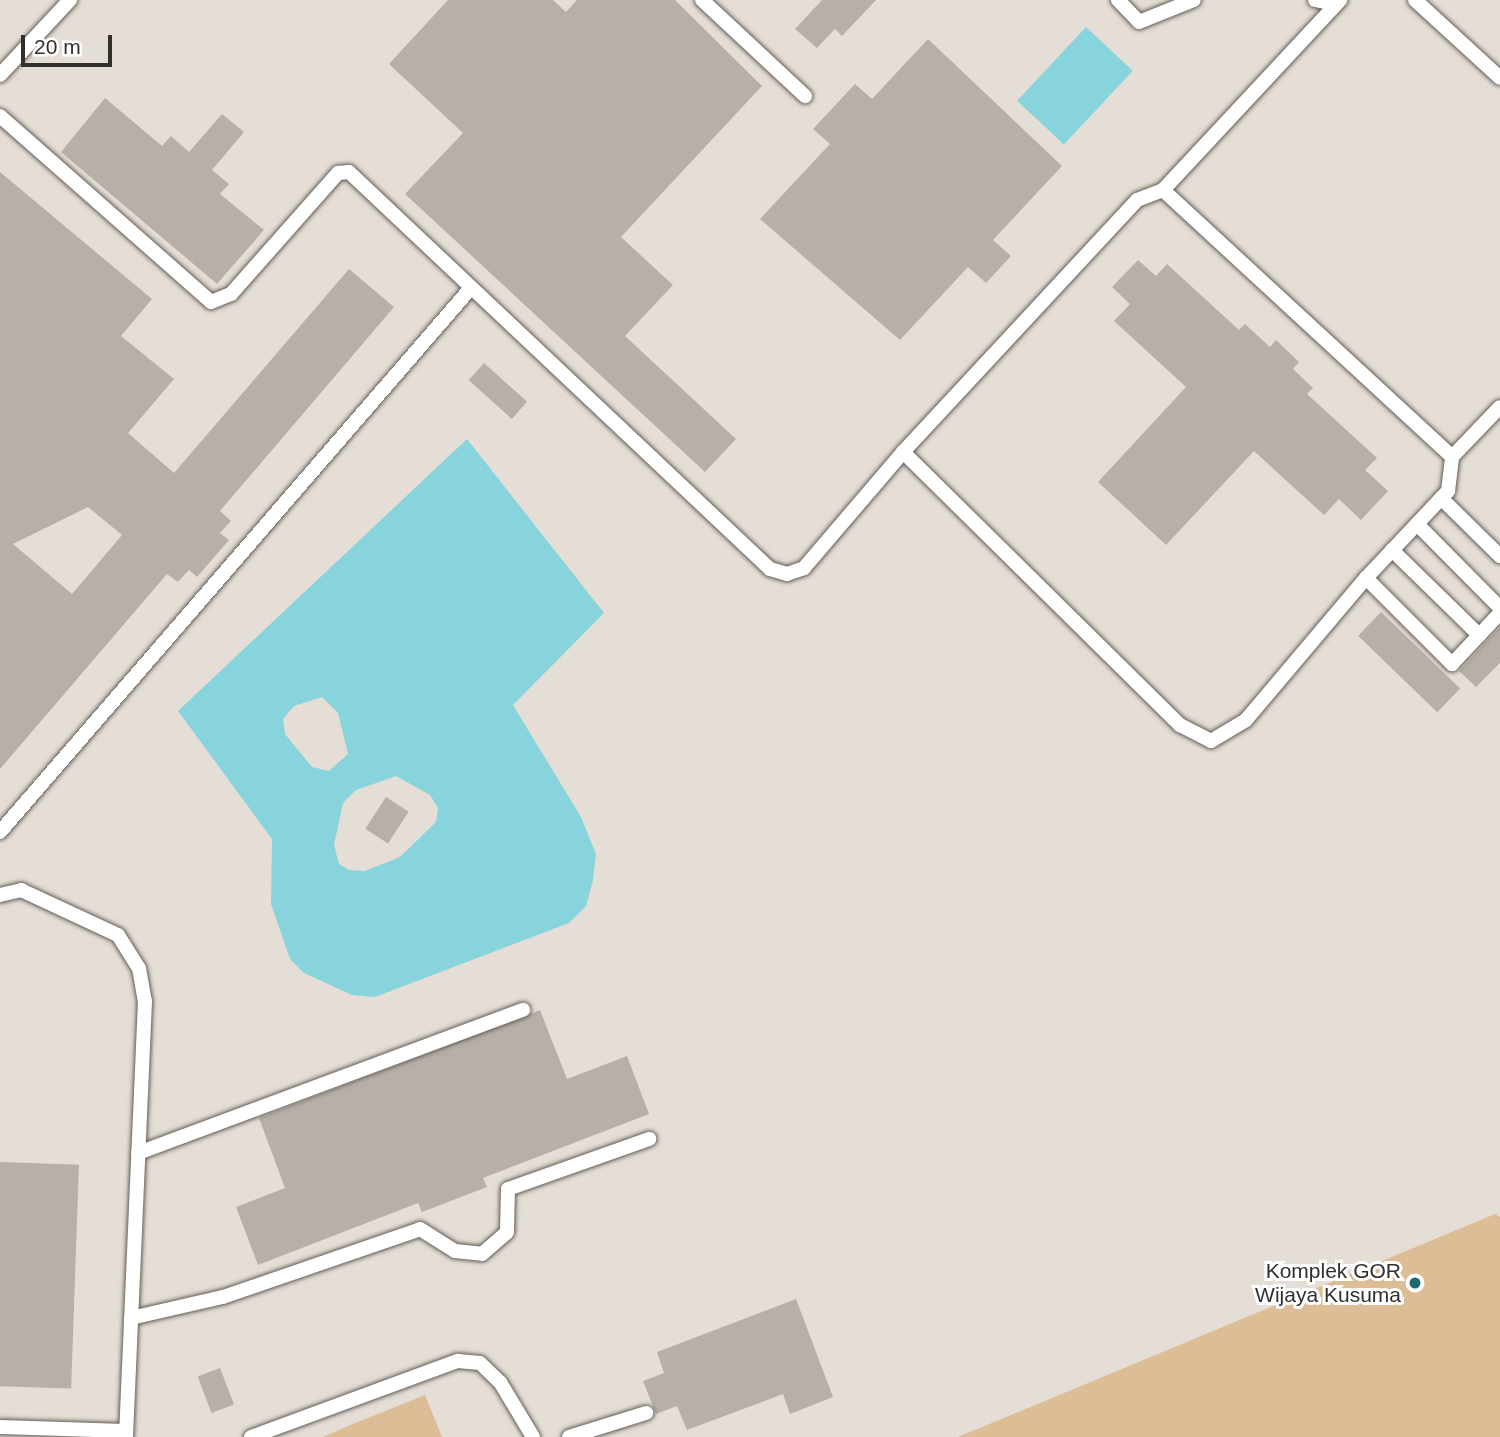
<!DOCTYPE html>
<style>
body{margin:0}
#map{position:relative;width:1500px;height:1437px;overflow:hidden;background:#e5ded6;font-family:Helvetica,sans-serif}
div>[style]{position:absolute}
.green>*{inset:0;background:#dcbd96}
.water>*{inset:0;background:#88d4dc;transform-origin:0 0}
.building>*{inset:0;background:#b7b0a8;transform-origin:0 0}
.roads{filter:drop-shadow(0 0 2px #645e57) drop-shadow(0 0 2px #645e57)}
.lane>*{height:14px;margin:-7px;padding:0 7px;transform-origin:7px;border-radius:7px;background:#fff}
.dots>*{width:19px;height:19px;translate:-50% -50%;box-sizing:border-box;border:4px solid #fff;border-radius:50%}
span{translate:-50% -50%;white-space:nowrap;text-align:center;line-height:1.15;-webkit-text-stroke:6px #fff;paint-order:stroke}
.poi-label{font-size:21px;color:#322f2c}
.right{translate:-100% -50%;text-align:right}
.scale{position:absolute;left:21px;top:35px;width:91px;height:32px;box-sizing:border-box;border:4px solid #322f2c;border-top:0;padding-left:9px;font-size:21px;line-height:24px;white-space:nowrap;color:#322f2c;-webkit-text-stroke:5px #fff;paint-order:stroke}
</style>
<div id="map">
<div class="green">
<i style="clip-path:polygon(1495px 1214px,1500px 1217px,1500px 1437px,958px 1437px)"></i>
<i style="clip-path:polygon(425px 1395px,442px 1437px,323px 1437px,343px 1428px)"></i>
</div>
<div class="water">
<i style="left:1086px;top:27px;width:64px;height:101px;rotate:43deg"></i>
<i style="clip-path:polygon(evenodd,467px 439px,604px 613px,513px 705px,581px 817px,596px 854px,593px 880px,586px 906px,569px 923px,375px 997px,352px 995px,304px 973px,290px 959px,271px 904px,272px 839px,178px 711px,467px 439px,322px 697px,338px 713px,348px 754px,329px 771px,312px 767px,285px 734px,283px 719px,294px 706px,322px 697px,467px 439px,396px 776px,430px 795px,438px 808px,436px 822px,400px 857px,365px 871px,349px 870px,339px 864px,334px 845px,343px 803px,356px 790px,396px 776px)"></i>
</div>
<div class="building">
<i style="clip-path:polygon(448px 0,553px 0,566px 12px,577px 0,675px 0,762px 86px,621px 237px,673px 285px,625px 336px,736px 439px,705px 472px,405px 194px,463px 133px,389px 64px)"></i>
<i style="clip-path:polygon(822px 0,876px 0,842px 36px,835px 29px,817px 48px,795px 29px)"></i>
<i style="clip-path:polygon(928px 39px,1062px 166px,993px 240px,1011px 256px,986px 283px,968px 267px,900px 340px,760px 219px,830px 144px,813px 129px,855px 84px,872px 99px)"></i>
<i style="clip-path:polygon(105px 98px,162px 146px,171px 136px,189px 152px,222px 114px,244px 132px,212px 170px,229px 184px,220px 194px,264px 230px,217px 284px,61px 152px)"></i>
<i style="clip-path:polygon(evenodd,0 172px,152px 299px,121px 336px,174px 379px,128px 433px,174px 473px,349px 269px,394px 307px,220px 511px,231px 521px,220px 533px,229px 540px,197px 577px,189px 570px,178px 582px,167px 574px,0 769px,0 172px,88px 507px,122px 535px,72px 594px,13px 544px,88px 507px)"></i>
<i style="clip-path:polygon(1138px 260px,1156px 276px,1167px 264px,1239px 330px,1245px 324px,1270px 347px,1276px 340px,1299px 362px,1293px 369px,1313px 388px,1307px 394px,1377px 458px,1365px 470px,1388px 491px,1361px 520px,1339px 499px,1324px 515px,1254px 451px,1166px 545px,1098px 482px,1186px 387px,1114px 321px,1130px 304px,1112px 287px)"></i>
<i style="left:484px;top:363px;width:58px;height:23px;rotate:42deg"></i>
<i style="left:1381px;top:612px;width:110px;height:33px;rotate:44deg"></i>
<i style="clip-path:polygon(1500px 627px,1500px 663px,1476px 687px,1459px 671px)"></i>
<i style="left:386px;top:797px;width:27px;height:38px;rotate:33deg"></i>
<i style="clip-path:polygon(540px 1010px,567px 1079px,627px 1056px,649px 1114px,483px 1178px,487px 1187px,422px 1212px,418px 1203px,258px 1265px,236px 1207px,285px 1188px,259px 1118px)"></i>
<i style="left:0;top:1162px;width:79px;height:224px;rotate:2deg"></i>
<i style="clip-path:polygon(796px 1299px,833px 1397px,790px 1414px,783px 1394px,687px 1430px,677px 1406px,656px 1414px,643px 1381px,664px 1373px,657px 1352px)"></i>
<i style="left:220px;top:1368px;width:39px;height:24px;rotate:69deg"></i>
</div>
<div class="roads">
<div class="lane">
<i style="left:702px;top:0;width:141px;rotate:43deg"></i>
<i style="left:1118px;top:0;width:30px;rotate:46deg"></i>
<i style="left:1139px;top:22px;width:59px;rotate:-21.8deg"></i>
<i style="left:1315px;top:0;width:21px;rotate:11deg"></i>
<i style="left:1415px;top:0;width:115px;rotate:42.5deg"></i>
<i style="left:0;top:75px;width:103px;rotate:-47deg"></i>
<i style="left:0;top:116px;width:281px;rotate:41.4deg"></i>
<i style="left:211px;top:302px;width:22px;rotate:-22deg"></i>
<i style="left:231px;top:294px;width:162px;rotate:-48.5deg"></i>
<i style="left:338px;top:173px;width:11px;rotate:-5deg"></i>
<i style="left:349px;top:172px;width:579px;rotate:43.32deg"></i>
<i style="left:770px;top:569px;width:18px;rotate:16deg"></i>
<i style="left:787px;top:574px;width:18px;rotate:-19deg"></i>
<i style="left:804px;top:568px;width:153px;rotate:-49.5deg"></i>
<i style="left:903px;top:452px;width:344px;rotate:-47.1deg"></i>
<i style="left:1137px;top:200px;width:28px;rotate:-21deg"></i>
<i style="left:1163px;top:190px;width:260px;rotate:-47deg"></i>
<i style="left:1163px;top:190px;width:393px;rotate:42.7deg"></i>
<i style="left:903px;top:452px;width:389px;rotate:44.6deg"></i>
<i style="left:1180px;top:725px;width:35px;rotate:27deg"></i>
<i style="left:1211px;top:741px;width:41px;rotate:-31deg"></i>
<i style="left:1246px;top:720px;width:186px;rotate:-49.8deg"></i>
<i style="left:1366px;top:578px;width:120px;rotate:-46.7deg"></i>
<i style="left:1448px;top:491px;width:34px;rotate:-83deg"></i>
<i style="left:1452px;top:457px;width:69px;rotate:-46.2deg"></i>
<i style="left:1441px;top:498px;width:83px;rotate:44.5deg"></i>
<i style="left:1417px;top:524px;width:118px;rotate:45.3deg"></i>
<i style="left:1392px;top:550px;width:122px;rotate:44.3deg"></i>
<i style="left:1366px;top:578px;width:122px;rotate:45deg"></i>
<i style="left:1452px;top:664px;width:70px;rotate:-46.7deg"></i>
<i style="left:0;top:832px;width:718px;rotate:-49.12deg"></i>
<i style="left:0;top:895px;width:22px;rotate:-13deg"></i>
<i style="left:21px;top:890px;width:107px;rotate:24.9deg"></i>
<i style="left:118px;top:935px;width:39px;rotate:58deg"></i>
<i style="left:139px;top:968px;width:34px;rotate:80deg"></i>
<i style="left:145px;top:1001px;width:436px;rotate:92.5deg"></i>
<i style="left:138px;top:1153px;width:411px;rotate:-20.4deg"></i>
<i style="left:131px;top:1318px;width:94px;rotate:-12.9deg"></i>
<i style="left:223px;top:1297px;width:208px;rotate:-19deg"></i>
<i style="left:420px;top:1229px;width:41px;rotate:32.2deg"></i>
<i style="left:455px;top:1251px;width:27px;rotate:6deg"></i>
<i style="left:482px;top:1254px;width:33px;rotate:-41deg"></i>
<i style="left:507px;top:1232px;width:43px;rotate:-88.7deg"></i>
<i style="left:508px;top:1189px;width:150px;rotate:-19.5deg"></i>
<i style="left:0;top:1427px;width:126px;rotate:1.8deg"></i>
<i style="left:251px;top:1437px;width:221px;rotate:-20.2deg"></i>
<i style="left:458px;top:1361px;width:22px;rotate:5deg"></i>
<i style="left:480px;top:1363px;width:28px;rotate:44deg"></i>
<i style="left:500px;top:1382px;width:64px;rotate:59deg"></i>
<i style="left:569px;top:1437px;width:81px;rotate:-17.3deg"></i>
</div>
</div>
<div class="dots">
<i style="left:1415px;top:1283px;background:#1b686f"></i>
</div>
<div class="poi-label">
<span class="right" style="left:1401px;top:1283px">Komplek GOR<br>Wijaya Kusuma</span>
</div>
<div class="scale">20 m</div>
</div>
